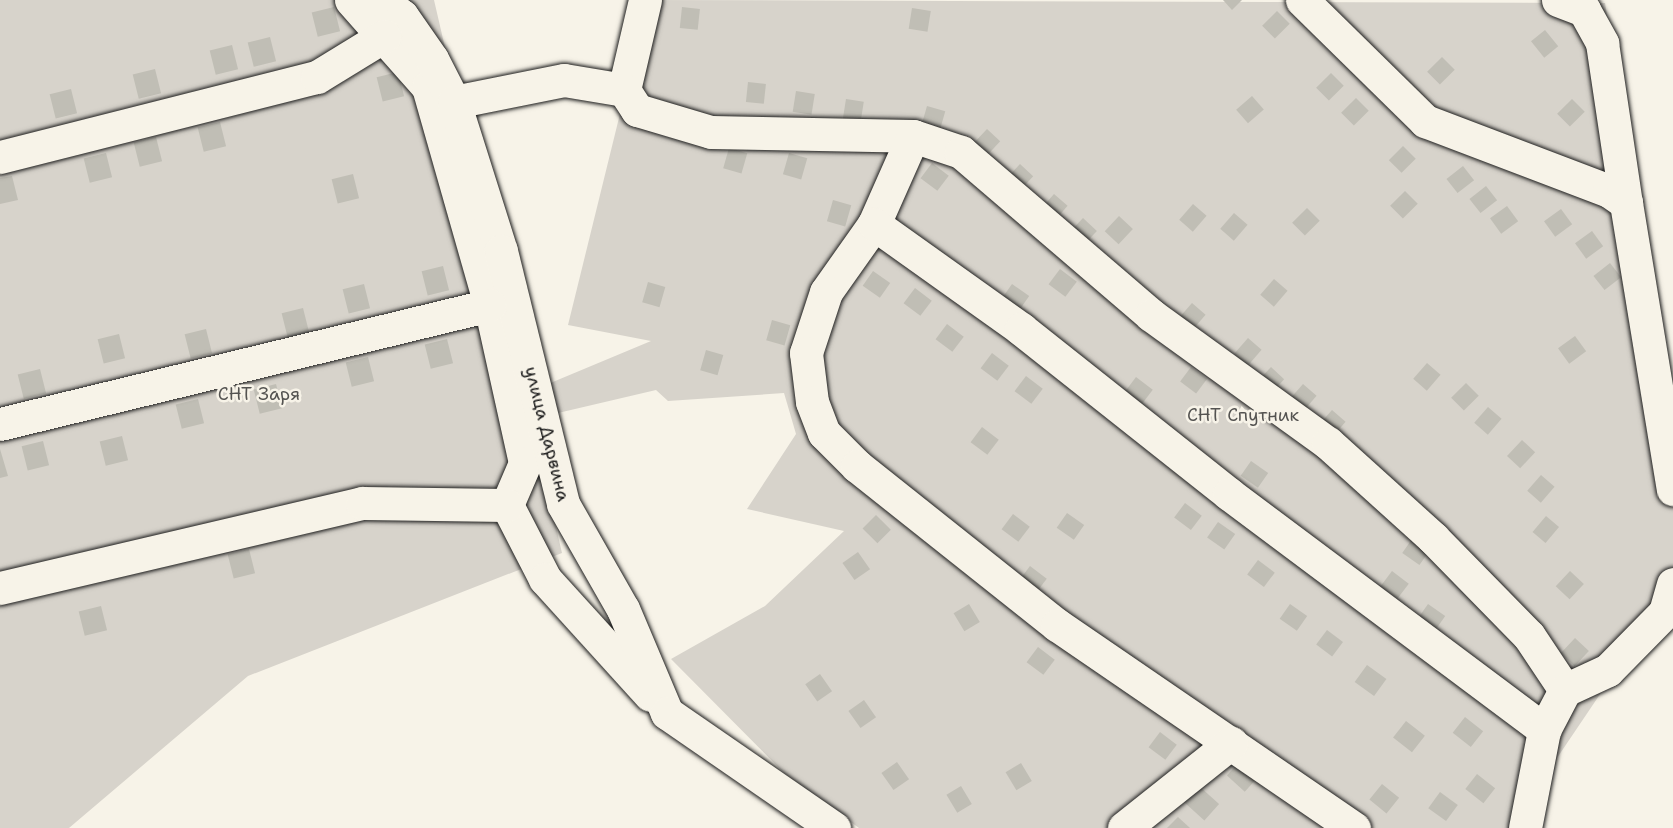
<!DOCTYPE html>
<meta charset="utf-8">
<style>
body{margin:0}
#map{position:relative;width:1673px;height:828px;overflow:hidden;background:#f7f3e8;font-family:"Shantell Sans",sans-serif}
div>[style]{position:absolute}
.green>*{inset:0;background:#d7d3cb}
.building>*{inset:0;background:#c0beb5;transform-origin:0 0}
.roads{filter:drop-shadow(0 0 2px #1c1c1c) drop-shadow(0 0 2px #1c1c1c)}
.minor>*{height:33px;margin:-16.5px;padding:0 16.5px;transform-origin:16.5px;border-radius:16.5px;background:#f7f3e8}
span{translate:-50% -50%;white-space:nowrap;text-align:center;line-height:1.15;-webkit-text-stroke:5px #f7f3e8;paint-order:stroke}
.park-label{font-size:18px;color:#545351}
.street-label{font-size:18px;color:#1c1c1c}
</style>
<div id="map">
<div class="green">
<i style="clip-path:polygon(0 0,434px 0,562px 553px,248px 676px,69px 828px,0 828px)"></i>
<i style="clip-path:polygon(648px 0,1605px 3px,1673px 416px,1673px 586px,1557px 758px,1542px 828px,859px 828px,784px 773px,671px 659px,765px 606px,844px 531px,747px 509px,796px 434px,784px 393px,668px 401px,656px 390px,558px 413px,548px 384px,651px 341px,568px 325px)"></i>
</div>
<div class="building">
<i style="clip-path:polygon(1223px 0,1242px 0,1232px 10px)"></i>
<i style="left:334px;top:7px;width:25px;height:23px;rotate:76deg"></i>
<i style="left:682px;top:7px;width:18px;height:21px;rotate:6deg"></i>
<i style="left:912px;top:8px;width:19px;height:21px;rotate:9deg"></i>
<i style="left:1277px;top:11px;width:18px;height:21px;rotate:45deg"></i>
<i style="left:1545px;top:30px;width:21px;height:18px;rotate:51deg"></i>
<i style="left:270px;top:37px;width:25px;height:23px;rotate:76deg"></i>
<i style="left:232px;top:45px;width:25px;height:23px;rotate:76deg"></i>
<i style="left:1442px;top:57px;width:18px;height:21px;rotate:45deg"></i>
<i style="left:155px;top:69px;width:25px;height:23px;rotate:76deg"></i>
<i style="left:398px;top:72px;width:25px;height:22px;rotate:76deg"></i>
<i style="left:1331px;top:73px;width:18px;height:21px;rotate:45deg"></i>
<i style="left:748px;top:82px;width:18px;height:20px;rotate:6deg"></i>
<i style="left:71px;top:89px;width:25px;height:22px;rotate:76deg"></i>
<i style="left:796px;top:91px;width:19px;height:21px;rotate:9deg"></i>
<i style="left:1252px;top:96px;width:18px;height:21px;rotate:49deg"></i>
<i style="left:1356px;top:98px;width:18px;height:21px;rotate:45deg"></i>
<i style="left:846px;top:99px;width:18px;height:21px;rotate:9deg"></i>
<i style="left:1572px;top:99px;width:18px;height:21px;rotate:45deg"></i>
<i style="left:927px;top:106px;width:19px;height:21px;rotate:16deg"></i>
<i style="left:220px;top:122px;width:25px;height:23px;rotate:76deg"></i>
<i style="left:987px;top:129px;width:18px;height:21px;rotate:43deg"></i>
<i style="left:156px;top:137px;width:25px;height:23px;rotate:76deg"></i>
<i style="left:1403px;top:146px;width:18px;height:20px;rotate:45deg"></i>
<i style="left:729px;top:148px;width:19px;height:21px;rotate:16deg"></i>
<i style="left:106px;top:153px;width:25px;height:23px;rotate:76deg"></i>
<i style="left:789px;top:153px;width:19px;height:22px;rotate:16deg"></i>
<i style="left:932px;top:163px;width:21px;height:19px;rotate:37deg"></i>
<i style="left:1020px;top:164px;width:18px;height:21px;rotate:43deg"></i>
<i style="left:1463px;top:166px;width:18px;height:21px;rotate:52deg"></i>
<i style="left:353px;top:174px;width:25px;height:22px;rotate:76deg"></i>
<i style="clip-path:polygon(12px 176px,18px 200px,0 204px,0 178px)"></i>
<i style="left:1486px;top:186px;width:18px;height:21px;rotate:52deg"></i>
<i style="left:1405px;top:191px;width:18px;height:21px;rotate:45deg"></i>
<i style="left:1054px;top:194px;width:18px;height:21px;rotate:41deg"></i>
<i style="left:833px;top:200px;width:19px;height:22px;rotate:16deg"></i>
<i style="left:1193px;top:204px;width:18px;height:21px;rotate:41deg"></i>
<i style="left:1507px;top:206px;width:19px;height:21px;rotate:54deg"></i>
<i style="left:1307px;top:208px;width:18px;height:21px;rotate:45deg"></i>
<i style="left:1561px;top:209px;width:19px;height:21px;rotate:54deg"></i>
<i style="left:1234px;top:213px;width:18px;height:21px;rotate:41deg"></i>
<i style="left:1119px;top:216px;width:19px;height:21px;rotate:43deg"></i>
<i style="left:1083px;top:218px;width:19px;height:21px;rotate:43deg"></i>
<i style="left:1592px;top:231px;width:19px;height:21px;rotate:54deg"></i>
<i style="left:1610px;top:263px;width:18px;height:21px;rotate:52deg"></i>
<i style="left:443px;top:266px;width:25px;height:22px;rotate:76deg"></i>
<i style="left:1060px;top:269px;width:21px;height:19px;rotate:37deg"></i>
<i style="left:873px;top:271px;width:21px;height:18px;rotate:35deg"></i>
<i style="left:1274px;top:279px;width:18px;height:21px;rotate:41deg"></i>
<i style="left:648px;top:282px;width:18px;height:21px;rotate:16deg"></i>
<i style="left:364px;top:284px;width:25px;height:22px;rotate:76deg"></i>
<i style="left:1012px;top:284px;width:21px;height:19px;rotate:35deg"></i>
<i style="left:915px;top:288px;width:21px;height:19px;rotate:37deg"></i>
<i style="left:1192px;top:303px;width:18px;height:21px;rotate:41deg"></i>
<i style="left:303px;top:308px;width:25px;height:22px;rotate:76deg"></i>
<i style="left:772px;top:320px;width:19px;height:21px;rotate:16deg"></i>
<i style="left:947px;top:324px;width:21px;height:19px;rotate:37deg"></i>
<i style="left:206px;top:329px;width:25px;height:22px;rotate:76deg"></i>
<i style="left:119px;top:334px;width:25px;height:22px;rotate:76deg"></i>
<i style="left:1575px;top:336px;width:19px;height:21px;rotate:54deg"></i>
<i style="left:1248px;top:338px;width:18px;height:21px;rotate:41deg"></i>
<i style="left:447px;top:339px;width:25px;height:23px;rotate:76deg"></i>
<i style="left:706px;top:350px;width:18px;height:21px;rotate:16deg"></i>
<i style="left:992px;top:353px;width:21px;height:19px;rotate:37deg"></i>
<i style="left:368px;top:357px;width:25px;height:23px;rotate:76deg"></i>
<i style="left:1427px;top:363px;width:18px;height:21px;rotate:41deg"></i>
<i style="left:1191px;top:367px;width:20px;height:18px;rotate:37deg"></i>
<i style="left:1271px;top:367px;width:18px;height:21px;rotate:43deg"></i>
<i style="left:40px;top:369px;width:25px;height:23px;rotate:76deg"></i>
<i style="left:1026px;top:376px;width:21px;height:19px;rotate:37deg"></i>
<i style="left:1136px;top:377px;width:21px;height:19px;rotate:37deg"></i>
<i style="left:1466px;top:383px;width:18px;height:21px;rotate:45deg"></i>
<i style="left:276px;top:384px;width:25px;height:23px;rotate:76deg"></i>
<i style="left:1303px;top:384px;width:18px;height:21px;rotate:41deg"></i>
<i style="left:198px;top:399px;width:25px;height:23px;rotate:76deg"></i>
<i style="left:1488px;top:407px;width:18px;height:21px;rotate:41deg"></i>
<i style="left:1332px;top:410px;width:18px;height:21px;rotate:41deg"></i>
<i style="left:982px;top:427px;width:21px;height:19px;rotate:37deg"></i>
<i style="left:122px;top:436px;width:25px;height:23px;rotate:76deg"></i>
<i style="left:1522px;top:440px;width:18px;height:22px;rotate:43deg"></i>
<i style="left:43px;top:441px;width:25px;height:22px;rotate:76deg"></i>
<i style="clip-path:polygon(0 449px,8px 476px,0 478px)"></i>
<i style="left:1251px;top:461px;width:21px;height:18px;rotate:35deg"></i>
<i style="left:1541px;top:475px;width:18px;height:21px;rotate:41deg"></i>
<i style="left:1185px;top:503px;width:21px;height:18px;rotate:37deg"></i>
<i style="left:1067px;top:513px;width:21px;height:18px;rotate:35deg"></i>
<i style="left:1013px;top:514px;width:21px;height:19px;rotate:37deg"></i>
<i style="left:876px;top:515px;width:21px;height:19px;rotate:45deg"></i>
<i style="left:1546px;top:516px;width:17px;height:21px;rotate:40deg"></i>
<i style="left:1218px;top:522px;width:21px;height:19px;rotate:35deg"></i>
<i style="left:1412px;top:539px;width:21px;height:17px;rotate:35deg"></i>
<i style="left:249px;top:549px;width:25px;height:22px;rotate:76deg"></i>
<i style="left:858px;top:552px;width:21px;height:19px;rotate:55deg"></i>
<i style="left:1258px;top:560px;width:21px;height:18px;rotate:37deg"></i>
<i style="left:1030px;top:566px;width:21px;height:19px;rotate:37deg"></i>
<i style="left:1392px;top:571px;width:21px;height:19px;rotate:37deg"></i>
<i style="left:1570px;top:571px;width:19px;height:21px;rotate:43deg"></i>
<i style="left:969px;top:604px;width:21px;height:18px;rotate:59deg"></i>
<i style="left:1290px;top:604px;width:21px;height:18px;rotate:35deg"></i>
<i style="left:1428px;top:604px;width:21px;height:17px;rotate:35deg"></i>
<i style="left:101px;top:606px;width:25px;height:23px;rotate:76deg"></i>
<i style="left:1327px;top:630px;width:20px;height:18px;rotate:37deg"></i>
<i style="left:1575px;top:638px;width:19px;height:21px;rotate:43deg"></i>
<i style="left:1038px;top:647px;width:21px;height:19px;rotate:37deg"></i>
<i style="left:1367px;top:665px;width:24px;height:21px;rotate:36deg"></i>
<i style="left:820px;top:674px;width:21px;height:18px;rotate:55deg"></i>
<i style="left:864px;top:700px;width:21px;height:19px;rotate:55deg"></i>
<i style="left:1465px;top:717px;width:23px;height:20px;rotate:38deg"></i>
<i style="left:1406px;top:721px;width:24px;height:21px;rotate:38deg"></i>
<i style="left:1160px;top:732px;width:21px;height:19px;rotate:37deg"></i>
<i style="left:1241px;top:760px;width:24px;height:21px;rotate:42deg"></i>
<i style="left:897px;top:762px;width:21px;height:19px;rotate:55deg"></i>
<i style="left:1021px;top:763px;width:21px;height:18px;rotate:59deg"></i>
<i style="left:1477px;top:774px;width:23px;height:19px;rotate:38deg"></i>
<i style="left:1382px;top:784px;width:22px;height:20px;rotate:39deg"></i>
<i style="left:961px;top:786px;width:21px;height:17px;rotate:59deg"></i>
<i style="left:1199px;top:786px;width:27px;height:22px;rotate:42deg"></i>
<i style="left:1440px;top:792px;width:22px;height:20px;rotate:36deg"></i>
<i style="clip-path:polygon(1178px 817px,1190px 828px,1167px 828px)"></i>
</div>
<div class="roads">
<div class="minor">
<i style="left:351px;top:0;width:116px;rotate:48.5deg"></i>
<i style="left:428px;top:87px;width:227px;rotate:74.1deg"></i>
<i style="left:490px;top:305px;width:162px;rotate:77.5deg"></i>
<i style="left:525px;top:463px;width:46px;rotate:113.2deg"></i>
<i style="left:507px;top:505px;width:83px;rotate:62.8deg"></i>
<i style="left:545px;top:579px;width:156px;rotate:47.8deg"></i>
<i style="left:382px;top:0;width:26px;rotate:39deg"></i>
<i style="left:402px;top:16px;width:52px;rotate:55.1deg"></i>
<i style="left:432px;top:59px;width:48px;rotate:62.9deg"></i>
<i style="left:454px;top:102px;width:156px;rotate:72.5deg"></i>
<i style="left:501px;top:251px;width:260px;rotate:76.2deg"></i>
<i style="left:563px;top:504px;width:121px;rotate:60.3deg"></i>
<i style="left:623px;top:609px;width:113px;rotate:67.1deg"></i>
<i style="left:667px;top:713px;width:203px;rotate:34.6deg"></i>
<i style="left:645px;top:0;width:92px;rotate:103.1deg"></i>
<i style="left:624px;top:90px;width:24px;rotate:57deg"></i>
<i style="left:637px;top:110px;width:77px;rotate:16.6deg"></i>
<i style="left:711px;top:132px;width:202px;rotate:1.1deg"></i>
<i style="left:913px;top:136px;width:51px;rotate:18.4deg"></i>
<i style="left:961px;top:152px;width:250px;rotate:40.6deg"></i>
<i style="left:1151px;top:315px;width:218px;rotate:35.9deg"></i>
<i style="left:1328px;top:443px;width:142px;rotate:42.1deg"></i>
<i style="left:1433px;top:538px;width:137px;rotate:45.6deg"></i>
<i style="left:1529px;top:636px;width:65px;rotate:56.3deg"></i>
<i style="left:1302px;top:0;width:173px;rotate:44.5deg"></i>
<i style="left:1425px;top:121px;width:197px;rotate:20.8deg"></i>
<i style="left:1609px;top:191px;width:21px;rotate:35deg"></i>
<i style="left:1626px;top:203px;width:290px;rotate:80.7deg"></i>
<i style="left:1558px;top:0;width:28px;rotate:21deg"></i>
<i style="left:1584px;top:10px;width:38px;rotate:61deg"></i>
<i style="left:1602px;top:43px;width:162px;rotate:81.5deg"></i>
<i style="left:454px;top:102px;width:112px;rotate:-11.3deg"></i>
<i style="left:564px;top:80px;width:61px;rotate:9.5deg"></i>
<i style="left:913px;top:136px;width:96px;rotate:113.9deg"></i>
<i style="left:874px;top:224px;width:83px;rotate:125.2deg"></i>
<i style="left:826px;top:292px;width:64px;rotate:108.2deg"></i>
<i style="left:806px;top:353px;width:49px;rotate:83deg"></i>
<i style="left:812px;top:402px;width:33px;rotate:69deg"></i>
<i style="left:824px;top:433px;width:47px;rotate:45deg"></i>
<i style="left:857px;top:466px;width:256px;rotate:38.5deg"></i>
<i style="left:1057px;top:625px;width:360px;rotate:34.4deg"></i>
<i style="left:0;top:157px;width:327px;rotate:-14.2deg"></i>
<i style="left:317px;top:77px;width:79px;rotate:-31.5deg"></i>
<i style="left:874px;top:224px;width:181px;rotate:35.5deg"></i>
<i style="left:1021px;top:329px;width:265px;rotate:38.4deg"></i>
<i style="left:1229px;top:494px;width:394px;rotate:36.8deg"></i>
<i style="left:0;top:424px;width:504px;rotate:-13.65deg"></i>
<i style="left:0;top:588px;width:372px;rotate:-13.2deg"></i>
<i style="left:362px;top:503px;width:145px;rotate:0.8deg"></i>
<i style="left:1124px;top:828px;width:137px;rotate:-38.5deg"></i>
<i style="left:1525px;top:828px;width:100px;rotate:-79deg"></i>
<i style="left:1544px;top:730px;width:45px;rotate:-62.3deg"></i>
<i style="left:1565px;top:690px;width:47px;rotate:-24.9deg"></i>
<i style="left:1608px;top:670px;width:81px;rotate:-45.5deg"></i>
<i style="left:1665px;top:612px;width:29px;rotate:-74deg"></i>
</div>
</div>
<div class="park-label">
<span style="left:259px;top:394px">СНТ Заря</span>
<span style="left:1243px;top:415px">СНТ Спутник</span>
</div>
<div class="street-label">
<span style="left:547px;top:434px;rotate:76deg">улица Дарвина</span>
</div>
</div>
